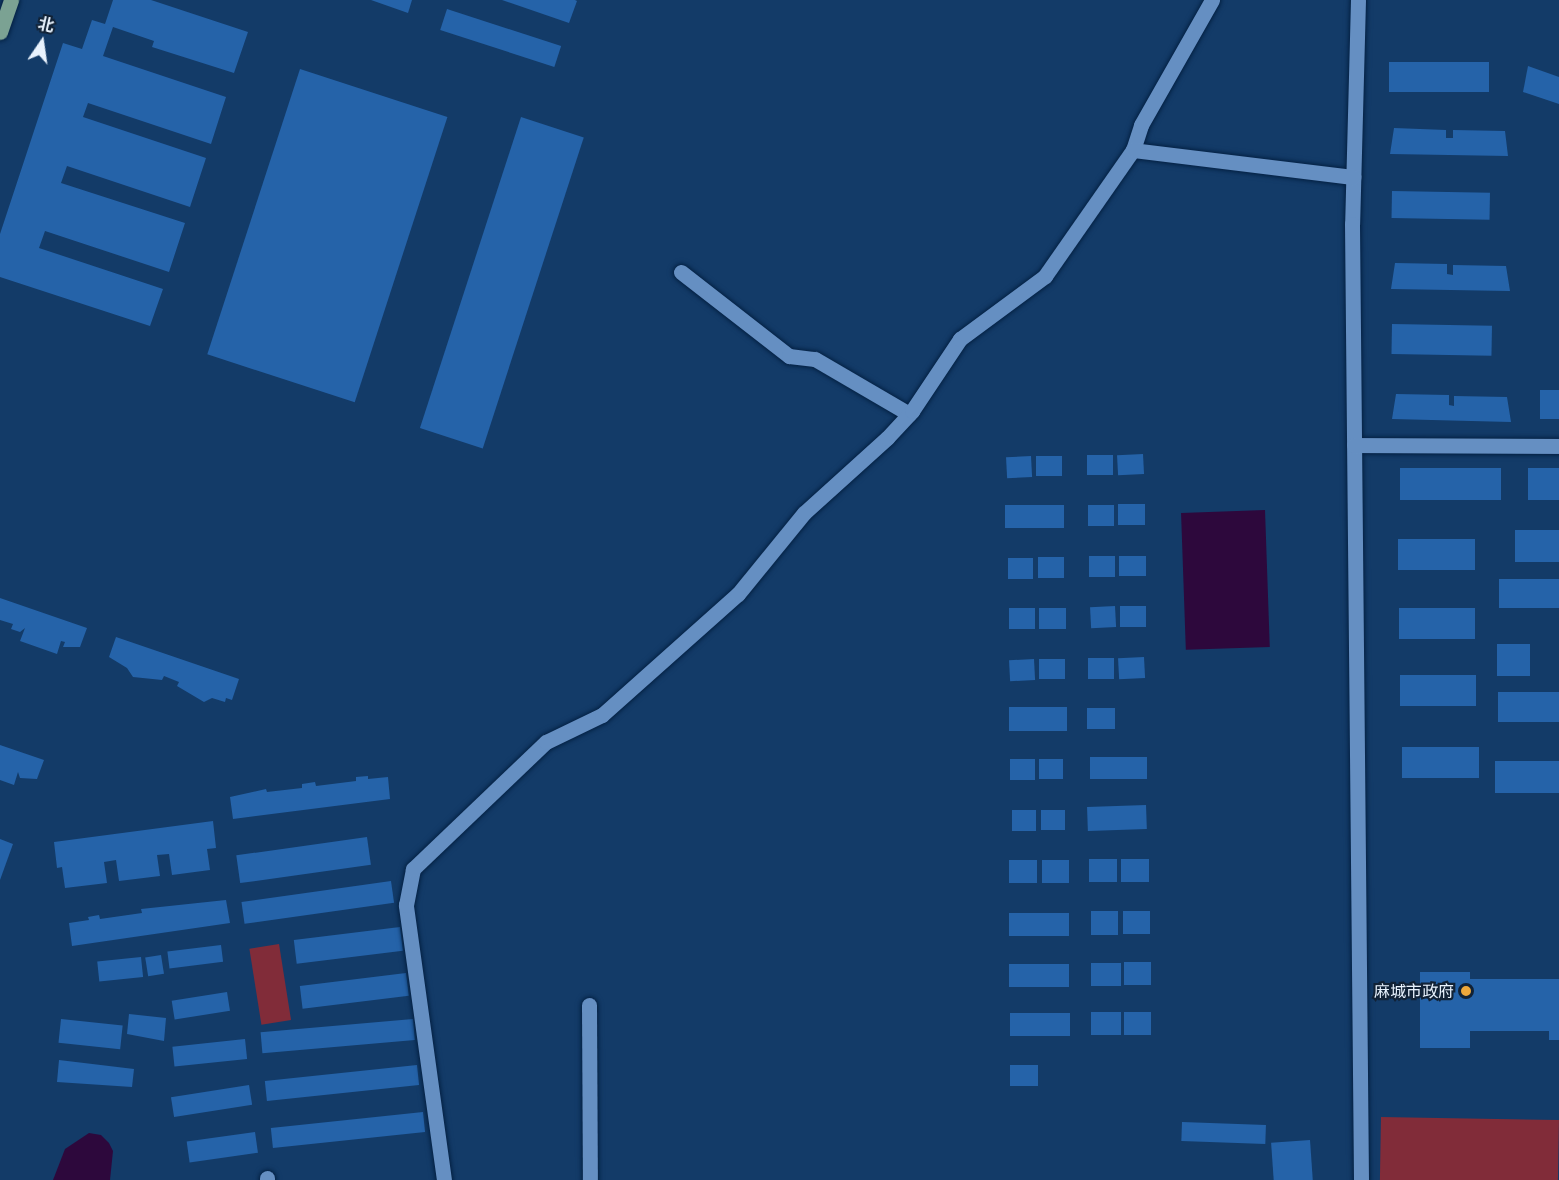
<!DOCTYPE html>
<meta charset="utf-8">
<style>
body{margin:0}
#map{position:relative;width:1559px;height:1180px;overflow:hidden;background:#133b68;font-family:Quicksand,"Noto Sans SC",sans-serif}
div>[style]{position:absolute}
.green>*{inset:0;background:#812c39;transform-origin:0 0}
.water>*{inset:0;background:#2d083c;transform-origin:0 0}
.building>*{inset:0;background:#2563a9;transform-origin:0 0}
.roads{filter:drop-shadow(0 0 2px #042143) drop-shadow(0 0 2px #042143)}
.minor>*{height:15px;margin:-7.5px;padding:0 7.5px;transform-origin:7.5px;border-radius:7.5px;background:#658fc2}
.major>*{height:15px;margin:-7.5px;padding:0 7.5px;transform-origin:7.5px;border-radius:7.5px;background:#7ba293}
.dots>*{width:16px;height:16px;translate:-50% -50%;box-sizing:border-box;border:3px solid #112236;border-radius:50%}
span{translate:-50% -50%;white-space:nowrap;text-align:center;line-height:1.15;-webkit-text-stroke:4.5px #112236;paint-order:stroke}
.poi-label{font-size:16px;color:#e8f2fd}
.right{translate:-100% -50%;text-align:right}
.north{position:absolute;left:12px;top:12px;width:60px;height:60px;-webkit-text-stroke:4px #112236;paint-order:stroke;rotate:13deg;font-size:16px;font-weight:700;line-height:24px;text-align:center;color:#e8f2fd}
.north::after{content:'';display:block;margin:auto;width:21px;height:27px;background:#e8f2fd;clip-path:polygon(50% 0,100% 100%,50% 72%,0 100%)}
</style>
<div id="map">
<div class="green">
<i style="left:279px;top:944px;width:77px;height:30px;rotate:81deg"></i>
<i style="left:1381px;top:1117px;width:178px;height:63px;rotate:1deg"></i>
</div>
<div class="water">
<i style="left:1265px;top:510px;width:137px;height:84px;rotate:88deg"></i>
<i style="clip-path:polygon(89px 1133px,101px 1135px,109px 1143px,113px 1151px,110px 1180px,53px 1180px,65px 1149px)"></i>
</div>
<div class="building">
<i style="clip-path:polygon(113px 0,151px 0,248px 32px,234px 73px,152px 47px,154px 41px,113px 27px,103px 56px,226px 97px,211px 144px,88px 103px,83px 117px,206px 158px,190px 207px,67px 166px,61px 183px,185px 223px,169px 272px,45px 231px,39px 248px,163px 289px,150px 326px,0 277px,0 234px,63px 43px,82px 49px,92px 20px,105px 24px)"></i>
<i style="clip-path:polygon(371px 0,412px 0,408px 13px)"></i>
<i style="clip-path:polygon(502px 0,575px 0,577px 1px,569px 23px)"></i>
<i style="left:447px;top:9px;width:120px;height:22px;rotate:18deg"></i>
<i style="left:1389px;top:62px;width:100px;height:30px"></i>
<i style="clip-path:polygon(1528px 66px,1559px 77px,1559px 104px,1523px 92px)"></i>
<i style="left:300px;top:69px;width:155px;height:300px;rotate:18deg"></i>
<i style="left:521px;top:117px;width:66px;height:327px;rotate:18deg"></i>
<i style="clip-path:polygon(1394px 128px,1446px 130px,1446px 138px,1453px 138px,1453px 130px,1505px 131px,1508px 156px,1390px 154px)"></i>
<i style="left:1392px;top:191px;width:98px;height:27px;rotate:1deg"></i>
<i style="clip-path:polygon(1395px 263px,1447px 264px,1447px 274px,1453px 275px,1453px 265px,1506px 266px,1510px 291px,1391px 289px)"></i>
<i style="left:1392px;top:324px;width:100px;height:30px;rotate:1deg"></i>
<i style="left:1540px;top:390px;width:19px;height:29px"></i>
<i style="clip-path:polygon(1396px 394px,1449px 395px,1449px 405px,1454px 406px,1454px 396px,1507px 397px,1511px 422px,1392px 419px)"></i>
<i style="left:1143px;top:454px;width:20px;height:26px;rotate:87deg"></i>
<i style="left:1087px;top:455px;width:26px;height:20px"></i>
<i style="left:1031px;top:456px;width:21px;height:25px;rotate:87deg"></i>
<i style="left:1036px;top:456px;width:26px;height:20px"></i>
<i style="left:1400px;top:468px;width:101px;height:32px"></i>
<i style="left:1528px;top:468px;width:31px;height:32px"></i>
<i style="left:1145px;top:504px;width:21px;height:27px;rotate:90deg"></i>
<i style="left:1064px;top:505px;width:23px;height:59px;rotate:90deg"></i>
<i style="left:1088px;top:505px;width:26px;height:21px"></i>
<i style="left:1515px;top:530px;width:44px;height:32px"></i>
<i style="left:1398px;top:539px;width:77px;height:31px"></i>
<i style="left:1089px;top:556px;width:26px;height:21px"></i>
<i style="left:1119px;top:556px;width:27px;height:20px"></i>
<i style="left:1064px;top:557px;width:21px;height:26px;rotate:90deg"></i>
<i style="left:1008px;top:558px;width:25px;height:21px"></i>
<i style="left:1499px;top:579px;width:60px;height:29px"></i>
<i style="clip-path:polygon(0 598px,87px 628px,80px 647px,63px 647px,65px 642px,61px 641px,57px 654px,20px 641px,25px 628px,20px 632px,11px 629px,13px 624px,0 620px)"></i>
<i style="left:1115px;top:606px;width:21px;height:25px;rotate:87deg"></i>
<i style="left:1120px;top:606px;width:26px;height:21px"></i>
<i style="left:1035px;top:608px;width:21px;height:26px;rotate:90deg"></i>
<i style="left:1039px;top:608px;width:27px;height:21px"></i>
<i style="left:1399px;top:608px;width:76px;height:31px"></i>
<i style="clip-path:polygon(116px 637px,239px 679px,232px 700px,226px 698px,225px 702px,212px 698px,204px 702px,177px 686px,179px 682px,164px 676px,162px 680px,133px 677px,127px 668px,109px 657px)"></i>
<i style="left:1497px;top:644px;width:33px;height:32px"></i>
<i style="left:1144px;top:657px;width:21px;height:26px;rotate:87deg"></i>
<i style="left:1088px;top:658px;width:26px;height:21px"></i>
<i style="left:1034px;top:659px;width:21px;height:25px;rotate:87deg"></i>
<i style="left:1039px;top:659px;width:26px;height:20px"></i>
<i style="left:1400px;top:675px;width:76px;height:31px"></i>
<i style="left:1498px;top:692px;width:61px;height:30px"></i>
<i style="left:1067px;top:707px;width:24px;height:58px;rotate:90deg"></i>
<i style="left:1087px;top:708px;width:28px;height:21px"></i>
<i style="clip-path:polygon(0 745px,44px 760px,37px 779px,20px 778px,18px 772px,14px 785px,0 780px)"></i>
<i style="left:1402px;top:747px;width:77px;height:31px"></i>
<i style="left:1147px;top:757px;width:22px;height:57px;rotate:90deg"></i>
<i style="left:1010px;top:759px;width:25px;height:21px"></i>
<i style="left:1039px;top:759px;width:24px;height:20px"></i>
<i style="left:1559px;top:761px;width:32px;height:64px;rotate:90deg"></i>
<i style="clip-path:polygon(368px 776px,368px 779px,388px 777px,390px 799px,233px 819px,230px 797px,266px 789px,267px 792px,302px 788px,302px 784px,315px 782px,316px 786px,356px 781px,356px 777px)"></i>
<i style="left:1146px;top:805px;width:24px;height:59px;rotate:88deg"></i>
<i style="left:1012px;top:810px;width:24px;height:21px"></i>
<i style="left:1041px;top:810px;width:24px;height:20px"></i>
<i style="clip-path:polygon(213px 821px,216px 848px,207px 849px,210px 870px,172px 875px,169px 854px,157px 855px,160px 876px,119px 881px,116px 860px,104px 862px,107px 883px,65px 888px,62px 867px,57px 868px,54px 842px)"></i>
<i style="left:367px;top:837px;width:28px;height:132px;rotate:82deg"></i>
<i style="clip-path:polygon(0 839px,13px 844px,0 880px)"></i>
<i style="left:1117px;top:859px;width:23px;height:28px;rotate:90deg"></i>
<i style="left:1121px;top:859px;width:28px;height:23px"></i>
<i style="left:1037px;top:860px;width:23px;height:28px;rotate:90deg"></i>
<i style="left:1042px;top:860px;width:27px;height:23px"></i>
<i style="left:391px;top:881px;width:22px;height:151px;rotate:82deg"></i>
<i style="clip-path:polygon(226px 900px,230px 923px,72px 946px,69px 923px,89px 920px,88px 917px,99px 915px,100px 919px,142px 913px,141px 909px)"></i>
<i style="left:1091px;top:911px;width:27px;height:24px"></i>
<i style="left:1123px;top:911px;width:27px;height:23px"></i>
<i style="left:1069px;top:913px;width:23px;height:60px;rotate:90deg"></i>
<i style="left:400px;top:927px;width:24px;height:107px;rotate:83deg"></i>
<i style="left:221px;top:945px;width:17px;height:54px;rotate:83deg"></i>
<i style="left:161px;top:955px;width:19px;height:16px;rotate:81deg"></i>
<i style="left:141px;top:957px;width:20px;height:44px;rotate:84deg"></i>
<i style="left:1124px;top:962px;width:27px;height:23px"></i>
<i style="left:1091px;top:963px;width:30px;height:23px"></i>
<i style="left:1069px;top:964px;width:23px;height:60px;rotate:90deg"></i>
<i style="clip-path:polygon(1420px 972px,1470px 972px,1470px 979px,1559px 979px,1559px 1040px,1549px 1040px,1549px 1031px,1470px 1031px,1470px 1048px,1420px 1048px)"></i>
<i style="left:406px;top:973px;width:23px;height:107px;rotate:83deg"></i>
<i style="left:227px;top:992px;width:19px;height:56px;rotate:81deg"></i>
<i style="left:1121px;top:1012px;width:23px;height:30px;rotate:90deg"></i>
<i style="left:1124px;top:1012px;width:27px;height:23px"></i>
<i style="left:1070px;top:1013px;width:23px;height:60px;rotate:90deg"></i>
<i style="clip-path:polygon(129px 1014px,166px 1018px,164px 1041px,127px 1034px)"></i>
<i style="left:61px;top:1019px;width:62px;height:24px;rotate:6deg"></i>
<i style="left:413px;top:1019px;width:21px;height:153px;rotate:85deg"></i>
<i style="left:245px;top:1039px;width:20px;height:73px;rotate:84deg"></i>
<i style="clip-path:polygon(59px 1060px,134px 1069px,132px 1087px,57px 1082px)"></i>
<i style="left:417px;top:1065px;width:20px;height:153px;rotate:84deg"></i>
<i style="left:1038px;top:1065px;width:21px;height:28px;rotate:90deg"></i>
<i style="left:249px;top:1085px;width:20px;height:79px;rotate:81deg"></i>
<i style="left:423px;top:1112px;width:20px;height:153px;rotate:84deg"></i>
<i style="left:1182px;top:1122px;width:84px;height:19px;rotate:2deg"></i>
<i style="left:255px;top:1132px;width:21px;height:69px;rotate:82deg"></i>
<i style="left:1310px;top:1140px;width:40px;height:39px;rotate:86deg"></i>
</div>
<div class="roads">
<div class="minor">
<i style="left:1358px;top:0;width:224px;rotate:91.5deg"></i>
<i style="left:1352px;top:224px;width:956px;rotate:89.46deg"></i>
<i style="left:1133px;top:150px;width:26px;rotate:-72deg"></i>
<i style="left:1141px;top:125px;width:144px;rotate:-60.4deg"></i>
<i style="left:681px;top:272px;width:137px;rotate:37.9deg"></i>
<i style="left:789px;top:356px;width:26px;rotate:7deg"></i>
<i style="left:815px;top:359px;width:109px;rotate:30.3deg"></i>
<i style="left:1354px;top:445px;width:205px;rotate:0.3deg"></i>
<i style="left:589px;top:1005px;width:175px;rotate:89.7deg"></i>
<i style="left:267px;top:1178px;width:2px;rotate:90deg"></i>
<i style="left:444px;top:1180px;width:278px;rotate:-97.9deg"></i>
<i style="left:406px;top:905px;width:37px;rotate:-79deg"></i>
<i style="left:413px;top:869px;width:184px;rotate:-43.7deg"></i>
<i style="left:546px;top:742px;width:62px;rotate:-25.7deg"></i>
<i style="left:602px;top:715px;width:182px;rotate:-41.7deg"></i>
<i style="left:738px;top:594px;width:104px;rotate:-50.8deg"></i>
<i style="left:804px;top:513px;width:112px;rotate:-42.1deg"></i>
<i style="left:887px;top:438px;width:37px;rotate:-47deg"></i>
<i style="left:912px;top:411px;width:87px;rotate:-56.3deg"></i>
<i style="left:960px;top:339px;width:106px;rotate:-36.5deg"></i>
<i style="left:1045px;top:276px;width:154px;rotate:-55.1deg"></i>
<i style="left:1133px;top:150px;width:222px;rotate:7deg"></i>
</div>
<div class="major">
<i style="left:0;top:32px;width:34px;rotate:-71deg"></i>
</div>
</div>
<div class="dots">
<i style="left:1466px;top:991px;background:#eda83c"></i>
</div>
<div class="poi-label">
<span class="right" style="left:1454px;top:991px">麻城市政府</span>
</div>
<div class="north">北</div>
</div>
